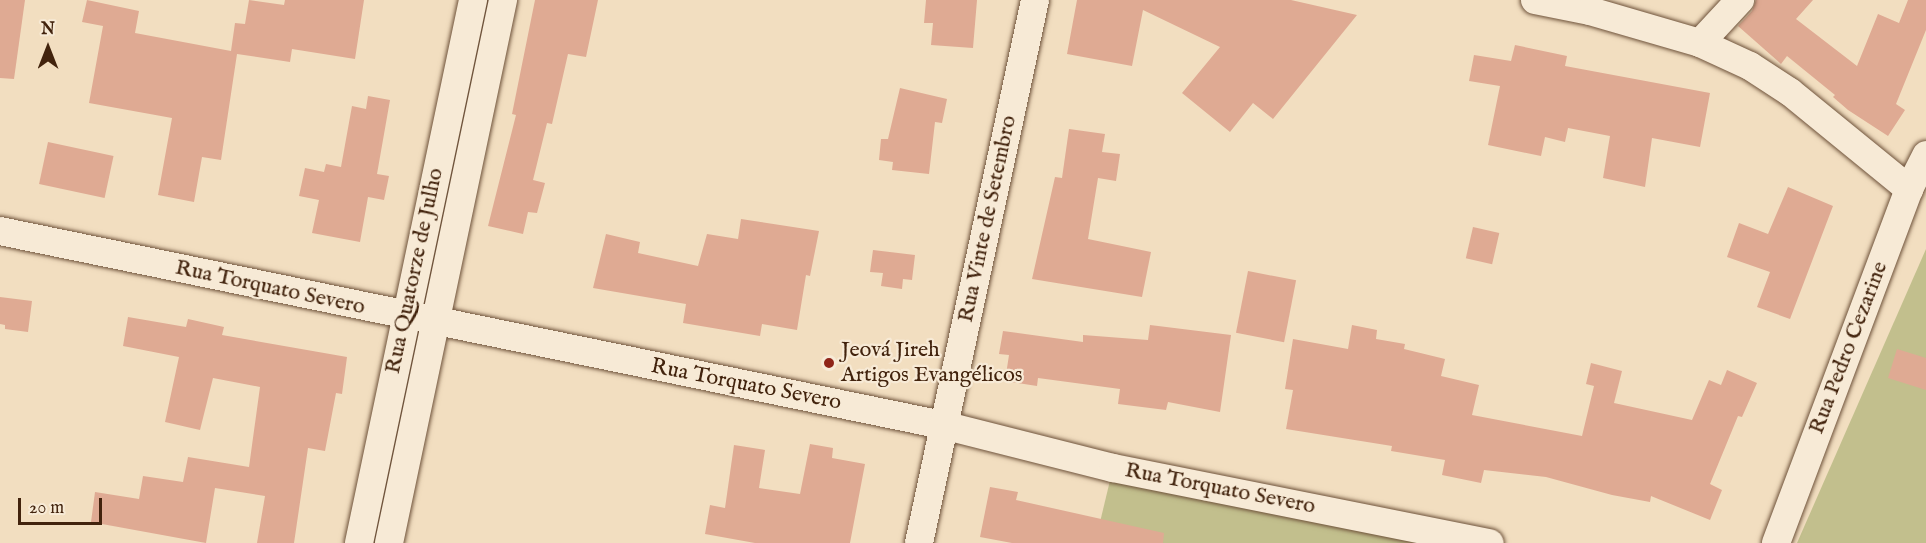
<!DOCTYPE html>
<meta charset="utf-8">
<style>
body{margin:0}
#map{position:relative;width:1926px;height:543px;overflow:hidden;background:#f2dec0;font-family:"IM FELL English",serif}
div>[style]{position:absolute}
.green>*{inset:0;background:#c2bf8d}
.building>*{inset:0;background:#dfaa93;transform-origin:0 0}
.roads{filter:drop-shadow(0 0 2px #6e523a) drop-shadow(0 0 2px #6e523a)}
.minor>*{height:28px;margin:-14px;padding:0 14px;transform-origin:14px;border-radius:14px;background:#f7ead6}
.dots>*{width:16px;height:16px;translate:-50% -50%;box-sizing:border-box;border:3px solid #f7ead6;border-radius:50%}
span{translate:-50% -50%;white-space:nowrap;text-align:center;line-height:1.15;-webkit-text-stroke:4.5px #f7ead6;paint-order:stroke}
.street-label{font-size:22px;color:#42230d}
.poi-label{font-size:22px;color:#42230d}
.left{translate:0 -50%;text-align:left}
.north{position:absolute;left:18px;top:18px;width:60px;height:60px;-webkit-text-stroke:4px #f7ead6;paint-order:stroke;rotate:0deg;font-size:16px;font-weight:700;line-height:24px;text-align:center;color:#42230d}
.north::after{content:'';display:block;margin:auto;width:21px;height:27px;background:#42230d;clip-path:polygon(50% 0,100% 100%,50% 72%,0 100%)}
.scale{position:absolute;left:18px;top:498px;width:84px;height:27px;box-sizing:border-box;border:3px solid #42230d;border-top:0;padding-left:8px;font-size:18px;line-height:21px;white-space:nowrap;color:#42230d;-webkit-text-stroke:4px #f7ead6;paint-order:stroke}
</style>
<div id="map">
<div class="green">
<i style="clip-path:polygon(1926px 249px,1926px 543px,1797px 543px)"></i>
<i style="clip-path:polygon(1113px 468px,1490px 543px,1095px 543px)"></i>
</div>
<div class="building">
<i style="clip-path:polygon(0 0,25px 0,14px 79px,0 78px)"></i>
<i style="clip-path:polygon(87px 0,139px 11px,135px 33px,231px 51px,235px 23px,245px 24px,249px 0,284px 5px,285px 0,364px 0,355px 59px,292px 49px,290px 62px,237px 54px,221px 160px,202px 157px,194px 202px,158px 195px,172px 118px,89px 103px,103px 26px,82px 22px)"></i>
<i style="clip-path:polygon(535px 0,598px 0,586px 57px,568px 54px,552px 124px,547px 123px,533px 180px,545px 183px,537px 213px,528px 212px,523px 234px,488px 226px,516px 115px,512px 114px)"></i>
<i style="clip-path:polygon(926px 0,977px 0,973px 48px,931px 45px,933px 23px,924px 23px)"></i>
<i style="clip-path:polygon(1077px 0,1291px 0,1357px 15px,1273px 119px,1253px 103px,1230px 132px,1182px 93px,1220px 47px,1143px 10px,1132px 66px,1067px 54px)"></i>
<i style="clip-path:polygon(1756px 0,1813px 0,1796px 19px,1857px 66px,1878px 14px,1899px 23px,1908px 0,1926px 0,1926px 30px,1896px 104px,1905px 110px,1888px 136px,1848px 110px,1833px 97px,1835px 95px,1787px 56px,1781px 64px,1738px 26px,1752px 11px)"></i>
<i style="clip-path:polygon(1515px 45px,1567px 56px,1565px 66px,1710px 93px,1700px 147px,1652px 138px,1645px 187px,1603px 178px,1610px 136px,1568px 128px,1565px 142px,1545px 137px,1541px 156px,1488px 145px,1500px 86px,1469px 81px,1474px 55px,1511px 61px)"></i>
<i style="clip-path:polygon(900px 88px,947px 99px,942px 123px,935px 122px,929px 174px,892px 170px,893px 162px,879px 160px,881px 139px,888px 139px)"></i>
<i style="clip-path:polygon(368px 96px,390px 100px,377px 174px,389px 176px,384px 200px,368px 197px,360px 242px,312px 233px,319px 200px,299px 196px,305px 168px,324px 172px,326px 164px,341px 167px,352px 106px,366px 109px)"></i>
<i style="clip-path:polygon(1069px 129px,1105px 134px,1102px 152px,1120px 154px,1116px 181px,1098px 178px,1088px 239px,1151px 252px,1142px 297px,1032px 279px,1055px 177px,1062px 178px)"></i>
<i style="left:48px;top:142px;width:67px;height:43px;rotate:12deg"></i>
<i style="clip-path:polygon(1788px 187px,1833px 206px,1790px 319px,1757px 307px,1770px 272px,1727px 257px,1739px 223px,1768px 234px)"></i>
<i style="clip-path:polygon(741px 219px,819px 231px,810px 276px,806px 275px,797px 330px,762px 324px,760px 336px,683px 323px,686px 304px,593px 288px,606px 234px,640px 242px,638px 253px,698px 266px,707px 234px,738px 239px)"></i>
<i style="left:1473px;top:227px;width:27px;height:32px;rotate:13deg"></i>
<i style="clip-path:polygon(873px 250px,915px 255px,912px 280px,903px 279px,902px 289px,881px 286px,883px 273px,870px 272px)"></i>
<i style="left:1248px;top:271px;width:49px;height:63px;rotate:11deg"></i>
<i style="clip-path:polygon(0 297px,32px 301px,28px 332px,5px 329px,5px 325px,0 324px)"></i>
<i style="clip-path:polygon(128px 317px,186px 327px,188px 319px,224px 327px,222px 335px,347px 357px,342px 394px,336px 393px,325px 451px,308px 448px,294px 543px,257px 543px,265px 496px,215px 488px,206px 543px,91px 522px,95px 492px,139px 499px,143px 476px,183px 482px,188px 457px,249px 467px,260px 387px,213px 378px,200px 430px,165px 422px,179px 357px,123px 346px)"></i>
<i style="clip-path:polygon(1150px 325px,1231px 335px,1220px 412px,1168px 402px,1166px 410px,1118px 404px,1120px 389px,1038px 378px,1037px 386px,1005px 381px,1009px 355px,999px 354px,1003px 331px,1083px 342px,1083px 335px,1148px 340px)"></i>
<i style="clip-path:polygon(1352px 325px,1377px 330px,1376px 339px,1405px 344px,1404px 349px,1445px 359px,1441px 376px,1479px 385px,1472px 415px,1582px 436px,1594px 386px,1586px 384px,1591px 363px,1622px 371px,1614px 403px,1692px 420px,1709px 380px,1721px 385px,1727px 370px,1757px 383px,1742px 417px,1738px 416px,1710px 484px,1722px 490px,1710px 520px,1651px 496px,1650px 502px,1612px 495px,1546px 477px,1484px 470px,1481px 483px,1442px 475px,1445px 460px,1391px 451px,1392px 446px,1286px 429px,1293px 390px,1285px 389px,1293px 339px,1348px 349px)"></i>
<i style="clip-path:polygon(1897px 349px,1926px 358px,1926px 390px,1888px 378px)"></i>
<i style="clip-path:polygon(810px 444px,833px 448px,832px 458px,865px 464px,850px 543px,755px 543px,705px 534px,710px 505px,725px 508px,734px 445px,765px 450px,759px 488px,800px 494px)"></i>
<i style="clip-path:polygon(990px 487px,1018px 492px,1016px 500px,1164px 533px,1163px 543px,1012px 543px,980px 537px)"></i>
</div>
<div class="roads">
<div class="minor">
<i style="left:1535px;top:0;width:56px;rotate:11.3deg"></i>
<i style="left:1590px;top:11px;width:115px;rotate:16.2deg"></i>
<i style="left:1700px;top:43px;width:55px;rotate:24.7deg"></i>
<i style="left:1750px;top:66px;width:48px;rotate:33deg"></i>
<i style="left:1790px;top:92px;width:154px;rotate:39.2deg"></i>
<i style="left:1700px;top:43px;width:59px;rotate:-47.1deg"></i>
<i style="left:0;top:231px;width:963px;rotate:11.63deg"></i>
<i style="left:943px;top:425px;width:175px;rotate:14.2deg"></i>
<i style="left:1113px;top:468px;width:384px;rotate:11.3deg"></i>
<i style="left:359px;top:543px;width:555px;rotate:-78.14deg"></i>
<i style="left:389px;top:543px;width:555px;rotate:-78.14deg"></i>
<i style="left:919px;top:543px;width:555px;rotate:-77.94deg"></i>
<i style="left:1776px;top:543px;width:378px;rotate:-69.4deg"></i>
<i style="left:1909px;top:189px;width:38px;rotate:-63deg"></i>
</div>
</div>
<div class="dots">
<i style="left:829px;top:363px;background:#8f2418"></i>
</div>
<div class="street-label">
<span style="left:988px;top:219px;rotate:-78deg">Rua Vinte de Setembro</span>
<span style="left:415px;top:271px;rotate:-78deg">Rua Quatorze de Julho</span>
<span style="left:270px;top:288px;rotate:12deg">Rua Torquato Severo</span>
<span style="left:1849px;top:348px;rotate:-69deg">Rua Pedro Cezarine</span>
<span style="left:746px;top:385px;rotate:11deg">Rua Torquato Severo</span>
<span style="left:1220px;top:489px;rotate:11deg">Rua Torquato Severo</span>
</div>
<div class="poi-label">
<span class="left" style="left:841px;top:363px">Jeová Jireh<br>Artigos Evangélicos</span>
</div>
<div class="north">N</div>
<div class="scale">20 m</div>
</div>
